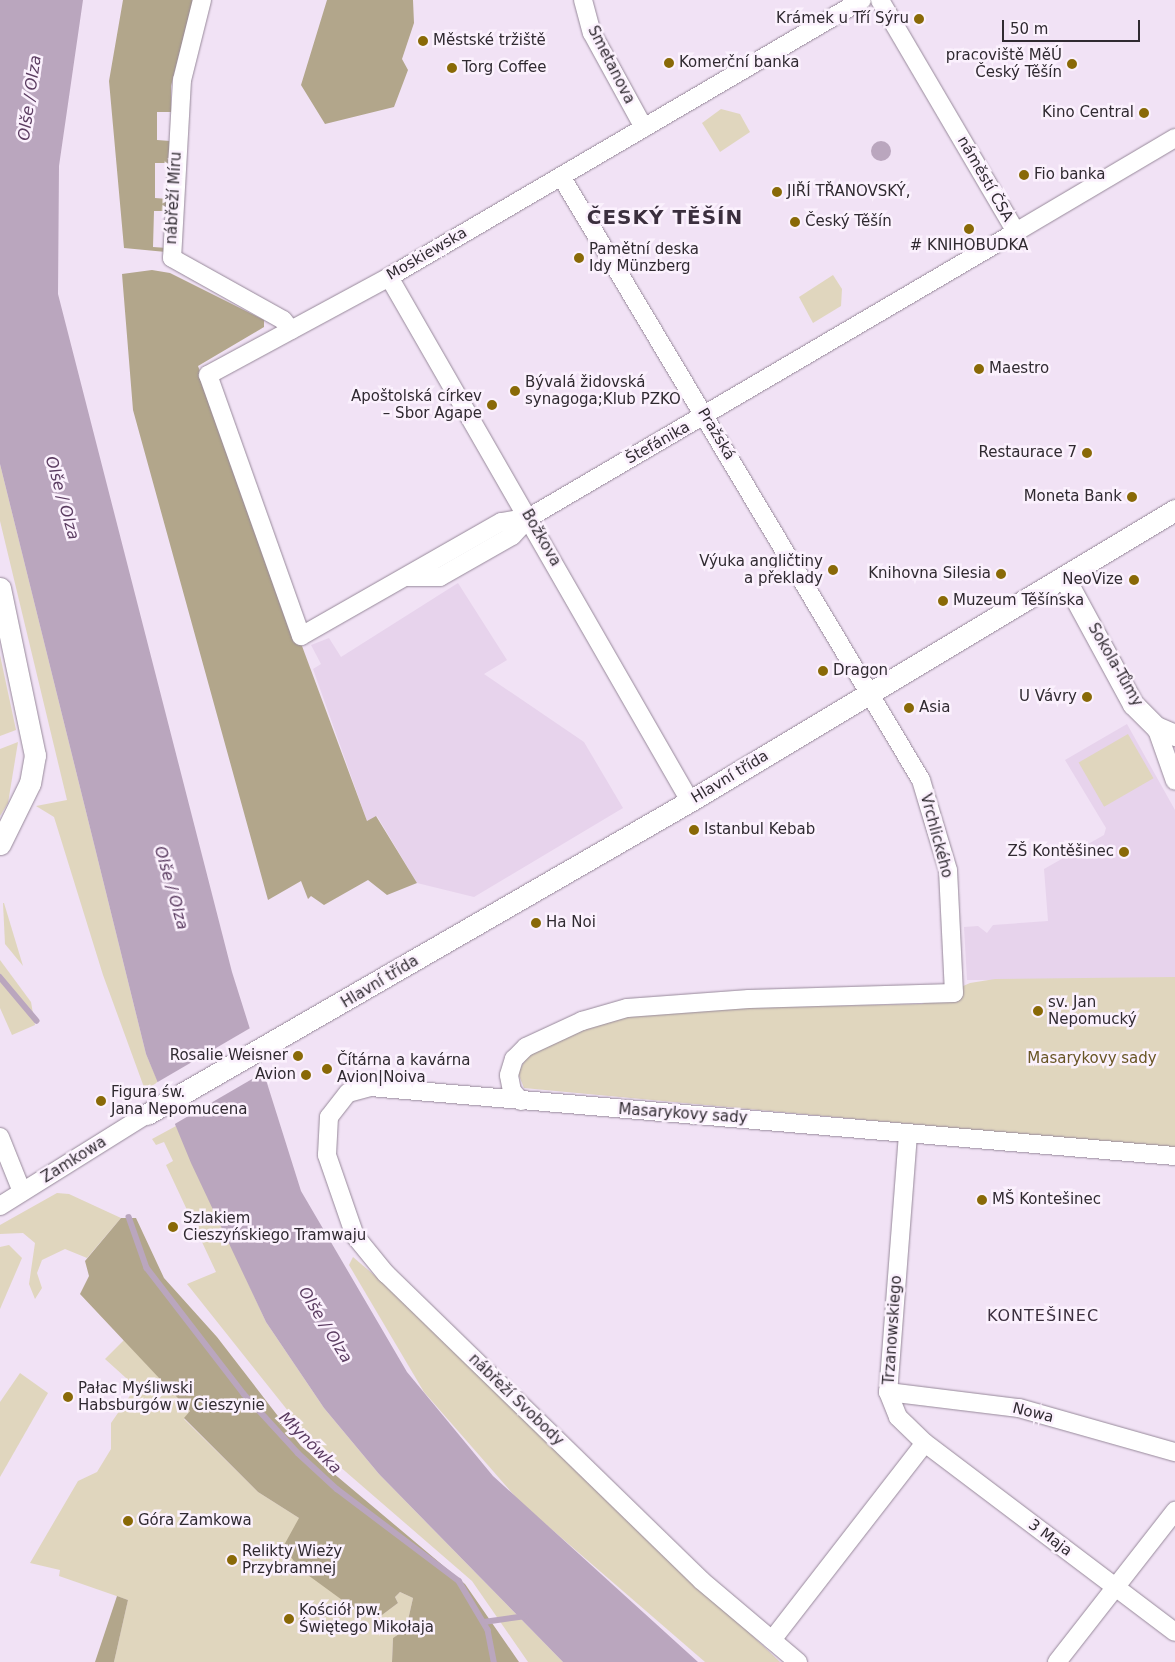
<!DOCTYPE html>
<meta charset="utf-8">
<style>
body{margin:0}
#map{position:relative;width:1175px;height:1662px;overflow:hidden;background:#f1e2f5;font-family:"DejaVu Sans",sans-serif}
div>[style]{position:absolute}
.built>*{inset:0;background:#e7d3ec}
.green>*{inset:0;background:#e0d6be;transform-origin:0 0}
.forest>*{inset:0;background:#b2a68b}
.water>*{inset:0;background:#baa6be}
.round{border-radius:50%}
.pier>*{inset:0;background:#f1e2f5}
.stream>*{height:5.5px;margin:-2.75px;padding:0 2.75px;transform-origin:2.75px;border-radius:2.75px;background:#baa6be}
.roads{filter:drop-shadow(0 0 1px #97899a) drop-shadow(0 0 1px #97899a)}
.minor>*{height:18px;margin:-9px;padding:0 9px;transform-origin:9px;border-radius:9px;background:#fff}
.tertiary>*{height:21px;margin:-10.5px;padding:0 10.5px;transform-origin:10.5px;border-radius:10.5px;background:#fff}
.dots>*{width:14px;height:14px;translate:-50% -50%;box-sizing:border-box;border:2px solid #fbf1fd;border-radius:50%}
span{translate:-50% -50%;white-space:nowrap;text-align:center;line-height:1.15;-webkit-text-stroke:5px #fbf1fd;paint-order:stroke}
.poi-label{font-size:15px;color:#302a31}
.right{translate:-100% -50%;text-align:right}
.left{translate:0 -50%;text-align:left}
.street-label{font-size:15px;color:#302a31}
.park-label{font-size:15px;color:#685524}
.water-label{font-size:16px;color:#5b3c61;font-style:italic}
.neighbourhood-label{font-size:16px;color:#3b2f3e;letter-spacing:1px}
.district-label{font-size:20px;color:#3b2f3e;font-weight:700;letter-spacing:1px}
.scale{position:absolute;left:1002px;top:20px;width:138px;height:22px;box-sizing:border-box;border:2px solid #302a31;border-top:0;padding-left:6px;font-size:15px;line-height:18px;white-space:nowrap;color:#302a31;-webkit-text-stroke:4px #fbf1fd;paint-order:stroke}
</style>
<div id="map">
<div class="built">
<i style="clip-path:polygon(458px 583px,507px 660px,484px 674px,584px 742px,623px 808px,474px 897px,417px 883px,377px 816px,367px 821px,313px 669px,321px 664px,311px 645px,329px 638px,341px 657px)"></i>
<i style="clip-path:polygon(1127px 724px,1175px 810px,1175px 980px,967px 980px,964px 927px,978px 926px,987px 933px,993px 925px,1048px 921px,1044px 869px,1104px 835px,1106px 828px,1065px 760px)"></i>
</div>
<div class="green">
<i style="clip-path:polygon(721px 109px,740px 114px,750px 132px,720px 152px,702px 123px)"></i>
<i style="clip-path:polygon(833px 275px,842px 289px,841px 306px,813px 323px,799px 297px)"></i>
<i style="clip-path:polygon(0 464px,146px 1054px,158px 1082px,145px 1090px,103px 975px,54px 817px,36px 806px,67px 800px,0 521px)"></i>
<i style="clip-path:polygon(0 655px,16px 730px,0 736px)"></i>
<i style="left:1128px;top:734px;width:51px;height:57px;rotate:60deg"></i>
<i style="clip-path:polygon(18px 742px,8px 803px,0 816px,0 749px)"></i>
<i style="clip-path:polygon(3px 903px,4px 903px,23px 966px,5px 944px)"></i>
<i style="clip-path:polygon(0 960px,31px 1002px,35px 1025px,12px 1035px,0 1008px)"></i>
<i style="clip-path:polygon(1175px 977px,1175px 1149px,524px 1088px,518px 1073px,529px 1053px,616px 1016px,672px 1009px,922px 1004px,970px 983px,995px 979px)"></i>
<i style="clip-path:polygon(176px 1126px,266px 1322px,324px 1408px,379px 1474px,563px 1662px,528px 1662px,472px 1581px,316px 1446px,187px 1284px,216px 1272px,166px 1165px,173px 1161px,164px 1142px,156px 1145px,152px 1139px)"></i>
<i style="clip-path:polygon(57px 1193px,69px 1194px,121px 1218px,87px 1258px,65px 1249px,42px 1260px,37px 1273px,42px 1288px,35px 1299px,29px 1284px,35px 1243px,23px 1233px,0 1234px,0 1225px)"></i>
<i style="clip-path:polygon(9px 1245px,22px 1258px,0 1309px,0 1247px)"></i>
<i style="clip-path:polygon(353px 1257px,381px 1281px,780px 1662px,705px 1662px,520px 1502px,424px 1392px,349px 1265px)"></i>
<i style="clip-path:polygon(124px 1340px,190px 1411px,184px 1419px,258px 1492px,299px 1518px,364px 1616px,378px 1618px,398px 1603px,395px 1597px,400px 1592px,413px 1598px,406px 1629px,393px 1638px,392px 1662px,114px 1662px,128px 1600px,59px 1576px,60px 1570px,30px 1563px,78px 1481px,97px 1472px,111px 1449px,111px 1423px,136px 1387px,105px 1359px)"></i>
<i style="clip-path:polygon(20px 1373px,48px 1393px,0 1477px,0 1402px)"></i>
</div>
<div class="forest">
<i style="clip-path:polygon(123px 0,193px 0,171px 86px,171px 112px,157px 112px,157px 140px,170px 141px,169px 163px,155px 163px,155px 198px,168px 199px,168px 211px,154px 211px,153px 247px,167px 248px,166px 252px,124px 248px,109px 81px)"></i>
<i style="clip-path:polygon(327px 0,413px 0,414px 23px,402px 59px,408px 70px,394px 107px,325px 124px,301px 85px)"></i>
<i style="clip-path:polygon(152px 270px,170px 273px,264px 320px,264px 327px,198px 366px,367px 821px,376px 816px,417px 883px,387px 895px,368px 880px,324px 905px,311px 896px,308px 899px,301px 881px,268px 900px,133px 410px,122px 274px)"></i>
<i style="clip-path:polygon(121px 1218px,136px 1218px,164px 1278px,217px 1337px,301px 1446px,465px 1584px,519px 1662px,392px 1662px,393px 1638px,406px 1629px,413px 1598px,400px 1592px,395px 1597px,398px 1603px,378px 1618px,364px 1616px,301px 1570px,283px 1547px,299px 1518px,258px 1492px,184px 1418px,190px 1411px,80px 1294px,89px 1276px,85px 1261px)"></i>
<i style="clip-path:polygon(117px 1596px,128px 1600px,114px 1662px,95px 1662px)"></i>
</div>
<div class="water">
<i style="clip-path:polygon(0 0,83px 0,59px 166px,58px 294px,232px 972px,301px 1191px,407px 1372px,493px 1476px,698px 1662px,563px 1662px,379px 1474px,324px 1408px,266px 1322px,191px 1163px,146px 1054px,0 464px)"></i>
<i class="round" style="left:871px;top:141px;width:20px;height:20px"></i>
</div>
<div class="pier">
<i style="clip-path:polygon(252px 1027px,266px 1071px,173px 1125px,156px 1083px)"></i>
</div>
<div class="stream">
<i style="left:0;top:977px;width:57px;rotate:49.9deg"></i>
<i style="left:129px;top:1217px;width:54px;rotate:70.6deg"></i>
<i style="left:147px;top:1268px;width:159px;rotate:52.4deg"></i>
<i style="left:244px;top:1394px;width:80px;rotate:47.5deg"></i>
<i style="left:298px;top:1453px;width:53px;rotate:42.7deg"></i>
<i style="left:337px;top:1489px;width:153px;rotate:37deg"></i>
<i style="left:459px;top:1581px;width:57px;rotate:59.4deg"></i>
<i style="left:488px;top:1630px;width:33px;rotate:79deg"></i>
<i style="left:484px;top:1622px;width:42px;rotate:-8.1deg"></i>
</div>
<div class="roads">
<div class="minor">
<i style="left:202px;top:0;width:82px;rotate:104deg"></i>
<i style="left:182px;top:80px;width:178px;rotate:93.2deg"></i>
<i style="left:172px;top:258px;width:127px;rotate:29.2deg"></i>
<i style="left:283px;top:320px;width:13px;rotate:51deg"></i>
<i style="left:583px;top:0;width:34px;rotate:75deg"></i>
<i style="left:592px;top:33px;width:108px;rotate:61.3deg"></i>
<i style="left:1016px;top:232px;width:185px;rotate:-30.6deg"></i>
<i style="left:389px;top:277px;width:604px;rotate:60.13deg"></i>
<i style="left:530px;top:517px;width:29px;rotate:170deg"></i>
<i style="left:501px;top:522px;width:230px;rotate:150.3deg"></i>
<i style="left:301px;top:636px;width:277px;rotate:-109.6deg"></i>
<i style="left:208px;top:375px;width:206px;rotate:-28.4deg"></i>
<i style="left:389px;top:277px;width:548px;rotate:-30.35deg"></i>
<i style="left:407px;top:577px;width:33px"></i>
<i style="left:440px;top:577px;width:83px;rotate:-29.7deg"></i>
<i style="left:512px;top:536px;width:26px;rotate:-47deg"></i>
<i style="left:530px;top:517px;width:563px;rotate:-30.39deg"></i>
<i style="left:1016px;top:232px;width:269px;rotate:-120.4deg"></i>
<i style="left:1156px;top:727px;width:57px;rotate:70.6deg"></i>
<i style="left:521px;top:1101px;width:13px;rotate:-132deg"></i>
<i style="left:512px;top:1091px;width:16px;rotate:-101deg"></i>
<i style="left:509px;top:1075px;width:17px;rotate:-73deg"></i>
<i style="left:514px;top:1059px;width:17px;rotate:-45deg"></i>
<i style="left:526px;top:1047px;width:62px;rotate:-24.9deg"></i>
<i style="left:582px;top:1021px;width:47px;rotate:-16.1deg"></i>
<i style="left:627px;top:1008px;width:122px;rotate:-4.2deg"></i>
<i style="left:749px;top:999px;width:205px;rotate:-1.7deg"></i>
<i style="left:954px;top:993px;width:123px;rotate:-92.8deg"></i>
<i style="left:948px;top:870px;width:94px;rotate:-106.7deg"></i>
<i style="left:921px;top:780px;width:703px;rotate:-120.8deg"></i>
<i style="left:908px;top:1134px;width:259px;rotate:94.4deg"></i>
<i style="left:888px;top:1392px;width:27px;rotate:68deg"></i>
<i style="left:898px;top:1417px;width:37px;rotate:44deg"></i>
<i style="left:925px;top:1443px;width:313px;rotate:37.1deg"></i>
<i style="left:0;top:1137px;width:59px;rotate:68.2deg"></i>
<i style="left:0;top:1206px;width:173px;rotate:-32deg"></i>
<i style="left:888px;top:1392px;width:132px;rotate:7deg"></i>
<i style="left:1019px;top:1408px;width:162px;rotate:15.8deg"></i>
<i style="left:772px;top:1640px;width:249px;rotate:-52.2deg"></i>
<i style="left:798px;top:1662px;width:127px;rotate:-139.8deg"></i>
<i style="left:701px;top:1580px;width:439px;rotate:-135.8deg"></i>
<i style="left:386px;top:1274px;width:49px;rotate:-129.2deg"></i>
<i style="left:355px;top:1236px;width:86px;rotate:-109.1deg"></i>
<i style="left:327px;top:1155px;width:38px;rotate:-87deg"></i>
<i style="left:329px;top:1117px;width:31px;rotate:-52deg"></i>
<i style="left:348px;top:1093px;width:23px;rotate:-15deg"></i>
<i style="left:370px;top:1087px;width:808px;rotate:4.9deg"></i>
<i style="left:1057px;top:1662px;width:192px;rotate:-52deg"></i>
</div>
<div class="tertiary">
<i style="left:1064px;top:577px;width:145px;rotate:61.5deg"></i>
<i style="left:1133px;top:704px;width:33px;rotate:45deg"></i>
<i style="left:1156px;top:727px;width:21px;rotate:23deg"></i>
<i style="left:0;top:588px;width:171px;rotate:78.2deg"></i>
<i style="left:35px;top:755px;width:28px;rotate:100deg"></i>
<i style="left:30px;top:783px;width:68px;rotate:116.2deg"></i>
<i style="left:147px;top:1114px;width:627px;rotate:-29.96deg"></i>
<i style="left:690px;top:801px;width:566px;rotate:-30.96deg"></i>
</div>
</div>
<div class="dots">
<i style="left:919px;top:19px;background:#896907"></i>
<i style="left:423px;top:41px;background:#896907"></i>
<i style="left:669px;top:63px;background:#896907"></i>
<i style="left:1072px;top:64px;background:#896907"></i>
<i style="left:452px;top:68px;background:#896907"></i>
<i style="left:1144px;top:113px;background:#896907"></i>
<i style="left:1024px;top:175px;background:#896907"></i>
<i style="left:777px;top:192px;background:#896907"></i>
<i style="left:795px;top:222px;background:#896907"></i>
<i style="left:969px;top:229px;background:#896907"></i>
<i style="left:579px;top:258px;background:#896907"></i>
<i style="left:979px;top:369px;background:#896907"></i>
<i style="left:515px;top:391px;background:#896907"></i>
<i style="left:492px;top:405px;background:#896907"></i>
<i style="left:1087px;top:453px;background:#896907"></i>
<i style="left:1132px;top:497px;background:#896907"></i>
<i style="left:833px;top:570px;background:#896907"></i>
<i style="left:1001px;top:574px;background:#896907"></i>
<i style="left:1134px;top:580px;background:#896907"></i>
<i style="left:943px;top:601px;background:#896907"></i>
<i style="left:823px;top:671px;background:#896907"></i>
<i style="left:1087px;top:697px;background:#896907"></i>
<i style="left:909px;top:708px;background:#896907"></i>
<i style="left:694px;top:830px;background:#896907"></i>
<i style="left:1124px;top:852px;background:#896907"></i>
<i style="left:536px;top:923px;background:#896907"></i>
<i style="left:1038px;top:1011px;background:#896907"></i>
<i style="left:298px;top:1056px;background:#896907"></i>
<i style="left:327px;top:1069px;background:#896907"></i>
<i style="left:306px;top:1075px;background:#896907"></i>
<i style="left:101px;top:1101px;background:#896907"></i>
<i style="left:982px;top:1200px;background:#896907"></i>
<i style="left:173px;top:1227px;background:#896907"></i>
<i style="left:68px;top:1397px;background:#896907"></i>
<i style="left:128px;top:1521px;background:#896907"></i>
<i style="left:232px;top:1560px;background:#896907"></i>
<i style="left:289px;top:1619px;background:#896907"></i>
</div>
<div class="poi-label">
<span class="right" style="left:909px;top:19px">Krámek u Tří Sýru</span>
<span class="left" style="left:433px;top:41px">Městské tržiště</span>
<span class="right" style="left:1062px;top:64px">pracoviště MěÚ<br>Český Těšín</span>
<span class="left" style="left:679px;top:63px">Komerční banka</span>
<span class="left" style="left:462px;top:68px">Torg Coffee</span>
<span class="right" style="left:1134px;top:113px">Kino Central</span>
<span class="left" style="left:1034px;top:175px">Fio banka</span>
<span class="left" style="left:787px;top:192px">JIŘÍ TŘANOVSKÝ,</span>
<span class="left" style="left:805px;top:222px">Český Těšín</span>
<span style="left:969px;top:246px"># KNIHOBUDKA</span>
<span class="left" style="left:589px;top:258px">Pamětní deska<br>Idy Münzberg</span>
<span class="left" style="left:989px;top:369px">Maestro</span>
<span class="left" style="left:525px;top:391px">Bývalá židovská<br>synagoga;Klub PZKO</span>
<span class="right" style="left:482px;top:405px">Apoštolská církev<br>– Sbor Agape</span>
<span class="right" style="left:1077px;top:453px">Restaurace 7</span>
<span class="right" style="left:1122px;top:497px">Moneta Bank</span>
<span class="right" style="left:823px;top:570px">Výuka angličtiny<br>a překlady</span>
<span class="right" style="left:991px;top:574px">Knihovna Silesia</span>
<span class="right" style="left:1123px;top:580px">NeoVize</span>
<span class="left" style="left:953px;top:601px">Muzeum Těšínska</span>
<span class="left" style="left:833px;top:671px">Dragon</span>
<span class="right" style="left:1077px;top:697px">U Vávry</span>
<span class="left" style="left:919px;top:708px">Asia</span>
<span class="left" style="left:704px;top:830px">Istanbul Kebab</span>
<span class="right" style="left:1114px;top:852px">ZŠ Kontěšinec</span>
<span class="left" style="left:546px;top:923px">Ha Noi</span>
<span class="left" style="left:1048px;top:1011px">sv. Jan<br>Nepomucký</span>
<span class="right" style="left:288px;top:1056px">Rosalie Weisner</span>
<span class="left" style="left:337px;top:1069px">Čítárna a kavárna<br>Avion|Noiva</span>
<span class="right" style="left:296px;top:1075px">Avion</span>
<span class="left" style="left:111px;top:1101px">Figura św.<br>Jana Nepomucena</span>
<span class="left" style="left:992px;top:1200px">MŠ Kontešinec</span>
<span class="left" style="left:183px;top:1227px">Szlakiem<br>Cieszyńskiego Tramwaju</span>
<span class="left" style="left:78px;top:1397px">Pałac Myśliwski<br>Habsburgów w Cieszynie</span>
<span class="left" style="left:138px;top:1521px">Góra Zamkowa</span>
<span class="left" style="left:242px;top:1560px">Relikty Wieży<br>Przybramnej</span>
<span class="left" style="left:299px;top:1619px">Kościół pw.<br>Świętego Mikołaja</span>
</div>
<div class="street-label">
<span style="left:611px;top:65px;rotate:63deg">Smetanova</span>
<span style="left:985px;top:179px;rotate:60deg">náměstí ČSA</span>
<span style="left:174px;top:198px;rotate:-87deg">nábřeží Míru</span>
<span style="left:427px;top:254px;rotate:-30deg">Moskiewska</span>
<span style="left:716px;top:434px;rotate:59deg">Pražská</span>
<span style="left:658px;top:443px;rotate:-29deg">Štefánika</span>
<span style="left:541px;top:538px;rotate:60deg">Božkova</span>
<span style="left:1115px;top:665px;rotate:60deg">Sokola-Tůmy</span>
<span style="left:730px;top:777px;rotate:-31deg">Hlavní třída</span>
<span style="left:936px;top:836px;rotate:75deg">Vrchlického</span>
<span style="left:380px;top:982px;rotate:-31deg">Hlavní třída</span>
<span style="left:683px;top:1114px;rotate:4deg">Masarykovy sady</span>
<span style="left:74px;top:1160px;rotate:-32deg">Zamkowa</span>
<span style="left:893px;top:1330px;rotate:-86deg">Trzanowskiego</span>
<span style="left:516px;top:1400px;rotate:44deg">nábřeží Svobody</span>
<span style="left:1033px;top:1413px;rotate:14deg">Nowa</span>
<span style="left:1050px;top:1538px;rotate:37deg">3 Maja</span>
</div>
<div class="park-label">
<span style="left:1092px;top:1059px">Masarykovy sady</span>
</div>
<div class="water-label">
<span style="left:30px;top:98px;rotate:-82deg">Olše / Olza</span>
<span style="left:62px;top:498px;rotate:74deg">Olše / Olza</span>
<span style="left:171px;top:888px;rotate:74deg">Olše / Olza</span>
<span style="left:325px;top:1325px;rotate:58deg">Olše / Olza</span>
<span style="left:310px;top:1443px;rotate:45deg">Młynówka</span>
</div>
<div class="neighbourhood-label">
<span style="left:1043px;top:1316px">KONTEŠINEC</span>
</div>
<div class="district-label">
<span style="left:665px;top:217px">ČESKÝ TĚŠÍN</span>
</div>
<div class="scale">50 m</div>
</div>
